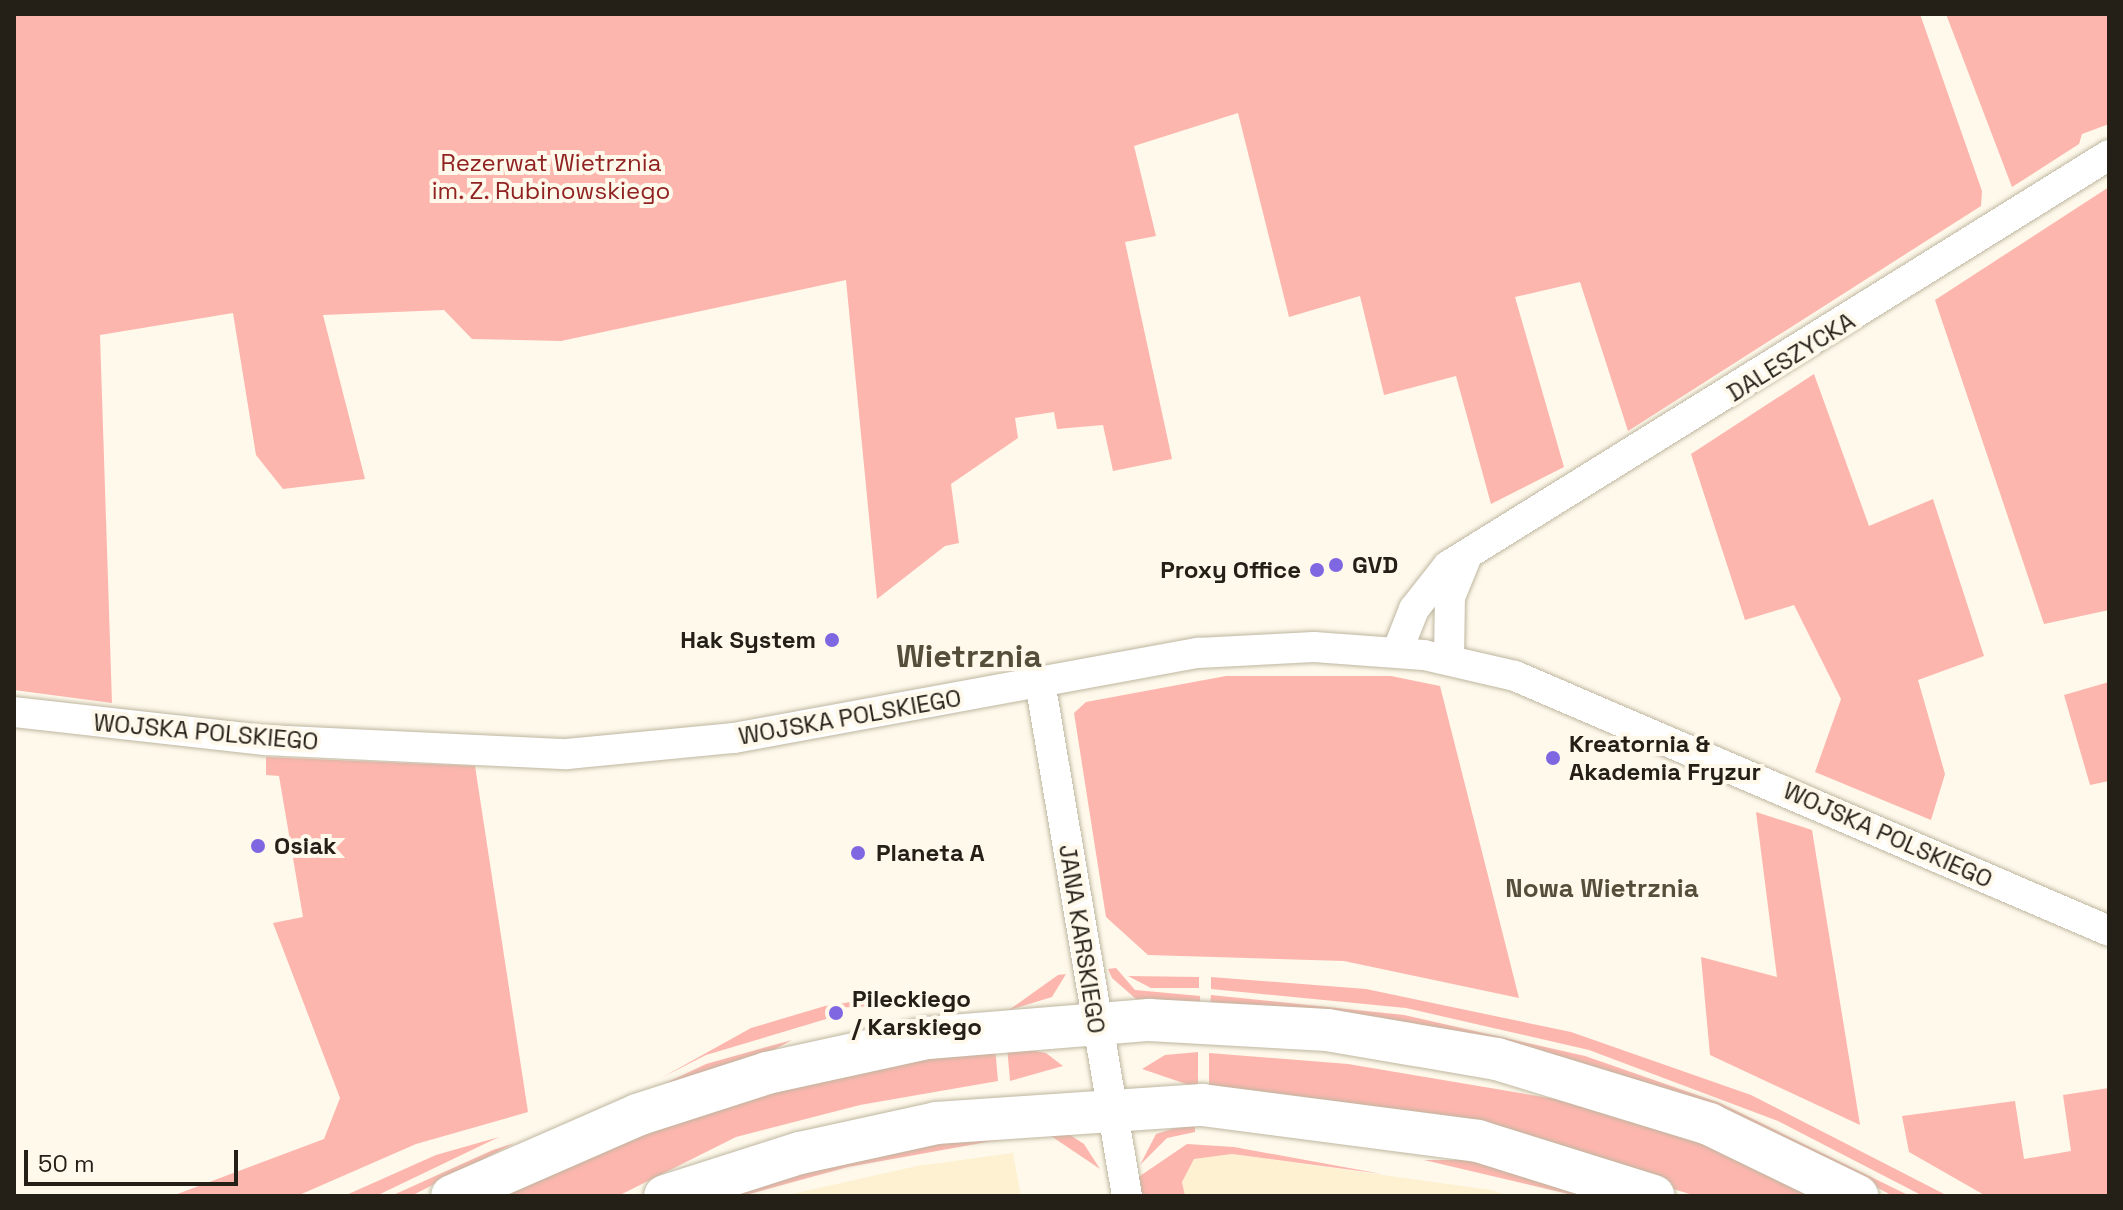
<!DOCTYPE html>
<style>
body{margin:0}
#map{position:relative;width:2123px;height:1210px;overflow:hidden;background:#fef9eb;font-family:"Space Grotesk",sans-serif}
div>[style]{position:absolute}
.built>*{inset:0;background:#fdf1d2}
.green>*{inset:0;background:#fdb6ae}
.roads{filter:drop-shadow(0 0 2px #beb6a0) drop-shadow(0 0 2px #beb6a0)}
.minor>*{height:30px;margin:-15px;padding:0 15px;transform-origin:15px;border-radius:15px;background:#fff}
.secondary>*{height:42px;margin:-21px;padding:0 21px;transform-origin:21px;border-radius:21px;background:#fff}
.dots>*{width:22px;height:22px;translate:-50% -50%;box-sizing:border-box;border:4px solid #fef9eb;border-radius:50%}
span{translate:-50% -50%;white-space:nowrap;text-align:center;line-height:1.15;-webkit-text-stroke:8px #fef9eb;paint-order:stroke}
.park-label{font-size:24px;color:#902222}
.street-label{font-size:24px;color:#242018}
.poi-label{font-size:24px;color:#242018;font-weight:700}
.left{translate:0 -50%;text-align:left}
.right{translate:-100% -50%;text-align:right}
.neighbourhood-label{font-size:26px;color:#554e3a;font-weight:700}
.district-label{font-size:32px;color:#554e3a;font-weight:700}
.frame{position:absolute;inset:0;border:16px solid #242018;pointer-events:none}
.scale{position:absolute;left:24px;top:1150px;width:214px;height:36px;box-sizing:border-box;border:4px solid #242018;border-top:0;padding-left:10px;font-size:24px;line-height:28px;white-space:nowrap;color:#242018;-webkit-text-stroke:6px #fef9eb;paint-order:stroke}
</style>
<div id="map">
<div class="built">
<i style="clip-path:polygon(1013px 1153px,1021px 1196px,783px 1196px,917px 1166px)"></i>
<i style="clip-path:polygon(1232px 1154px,1491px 1190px,1510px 1196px,1185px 1196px,1182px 1182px,1194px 1159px)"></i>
</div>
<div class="green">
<i style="clip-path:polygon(14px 14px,1920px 14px,1982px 191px,1981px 206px,1628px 431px,1580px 282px,1515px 297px,1564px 467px,1491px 504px,1456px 376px,1384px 395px,1360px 296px,1289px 317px,1238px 113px,1134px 146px,1156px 236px,1125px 242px,1172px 459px,1113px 471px,1103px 425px,1057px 429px,1054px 412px,1015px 418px,1018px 438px,951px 484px,959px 543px,945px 546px,877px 599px,846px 280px,561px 341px,472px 339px,444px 310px,323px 315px,365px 479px,283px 489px,256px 455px,233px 313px,100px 335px,112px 703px,14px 690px)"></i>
<i style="clip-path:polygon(1946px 14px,2109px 14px,2109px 124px,2082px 134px,2079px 144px,2012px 187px)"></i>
<i style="clip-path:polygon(2109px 187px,2109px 610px,2044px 624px,1935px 300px)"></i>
<i style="clip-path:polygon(1814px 374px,1869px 526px,1933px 499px,1984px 656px,1918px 680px,1945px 774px,1931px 820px,1815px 772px,1841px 699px,1794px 605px,1745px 620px,1691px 454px)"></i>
<i style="clip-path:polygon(1226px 676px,1391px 676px,1440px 686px,1519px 998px,1344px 961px,1148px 955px,1106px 917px,1074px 713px,1086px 702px)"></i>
<i style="clip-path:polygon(2109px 682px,2109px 781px,2090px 785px,2064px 695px)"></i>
<i style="clip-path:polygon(266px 757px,475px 766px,528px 1112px,416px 1144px,297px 1196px,172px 1196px,324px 1139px,340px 1098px,273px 923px,303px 917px,279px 776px,266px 775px)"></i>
<i style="clip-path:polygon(1756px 812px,1812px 830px,1860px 1125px,1710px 1055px,1701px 957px,1777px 977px)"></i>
<i style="clip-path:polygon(1116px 968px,1135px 990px,1200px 996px,1200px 1003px,1136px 999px,1112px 978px,1108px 969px)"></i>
<i style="clip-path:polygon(1066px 974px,1052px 997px,1009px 1010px,1058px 975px)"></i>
<i style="clip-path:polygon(1128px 976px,1199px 977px,1199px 988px,1151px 988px)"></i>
<i style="clip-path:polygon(1211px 977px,1366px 989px,1571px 1032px,1751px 1095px,1948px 1196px,1923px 1196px,1778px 1121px,1589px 1050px,1406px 1008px,1211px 989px)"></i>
<i style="clip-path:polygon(1211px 995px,1404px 1015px,1585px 1056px,1720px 1103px,1910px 1196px,1893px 1196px,1825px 1160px,1210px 1004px)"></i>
<i style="clip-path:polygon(876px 998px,917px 1004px,832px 1008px,833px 1017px,706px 1055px,661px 1078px,751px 1028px,825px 1006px)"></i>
<i style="clip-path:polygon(792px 1040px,764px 1055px,664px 1084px,706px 1064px)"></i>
<i style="clip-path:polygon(1007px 1046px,1046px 1053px,1063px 1066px,1010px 1081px)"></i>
<i style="clip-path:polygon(995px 1047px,998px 1081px,860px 1105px,736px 1137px,618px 1196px,494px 1196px,606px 1146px,782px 1086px)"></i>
<i style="clip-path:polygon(1198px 1052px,1198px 1088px,1142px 1069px,1165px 1055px)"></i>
<i style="clip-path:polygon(1209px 1053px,1348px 1064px,1573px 1102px,1674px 1131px,1820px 1196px,1696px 1196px,1433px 1115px,1209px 1089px)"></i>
<i style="clip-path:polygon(2109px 1088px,2109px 1196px,1986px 1196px,1909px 1152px,1902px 1116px,2015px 1101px,2024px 1159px,2071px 1151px,2063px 1095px)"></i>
<i style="clip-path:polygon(1195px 1122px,1195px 1132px,1167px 1138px,1140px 1165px,1156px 1134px)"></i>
<i style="clip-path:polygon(1064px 1131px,1084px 1144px,1100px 1169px,1051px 1136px)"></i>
<i style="clip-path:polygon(499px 1137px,376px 1196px,344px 1196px,436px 1155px)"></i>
<i style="clip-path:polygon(998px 1140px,848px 1167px,742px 1196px,716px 1196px,929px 1142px)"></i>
<i style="clip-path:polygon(515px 1143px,411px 1196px,391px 1196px,493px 1150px)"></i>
<i style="clip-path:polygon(1187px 1144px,1234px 1147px,1382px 1174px,1232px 1154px,1194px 1159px,1182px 1182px,1185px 1196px,1141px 1196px,1137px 1178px)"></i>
<i style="clip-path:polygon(1424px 1160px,1474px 1160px,1602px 1196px,1577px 1196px)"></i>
</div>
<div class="roads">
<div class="minor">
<i style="left:1397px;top:652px;width:46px;rotate:-68.4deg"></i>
<i style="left:1414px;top:609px;width:55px;rotate:-51.7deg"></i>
<i style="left:1448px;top:566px;width:778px;rotate:-31.87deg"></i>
<i style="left:1449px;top:658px;width:61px;rotate:-89.1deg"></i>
<i style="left:1450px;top:597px;width:42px;rotate:-67.7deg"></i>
<i style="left:1040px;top:682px;width:521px;rotate:80.39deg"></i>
<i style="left:14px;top:712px;width:253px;rotate:6.4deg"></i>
<i style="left:265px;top:740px;width:302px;rotate:2.7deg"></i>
<i style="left:567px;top:754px;width:168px;rotate:-5.5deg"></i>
<i style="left:734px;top:738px;width:472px;rotate:-10.4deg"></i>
<i style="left:1198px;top:653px;width:116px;rotate:-3deg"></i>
<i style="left:1314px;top:647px;width:110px;rotate:4.2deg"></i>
<i style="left:1424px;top:655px;width:93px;rotate:13deg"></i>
<i style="left:1515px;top:676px;width:646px;rotate:23.23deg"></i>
</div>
<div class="secondary">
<i style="left:452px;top:1196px;width:202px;rotate:-23.6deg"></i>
<i style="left:637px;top:1115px;width:137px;rotate:-17.9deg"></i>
<i style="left:767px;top:1073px;width:165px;rotate:-12.3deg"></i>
<i style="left:928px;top:1038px;width:222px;rotate:-4.7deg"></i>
<i style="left:1149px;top:1020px;width:178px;rotate:3.2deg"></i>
<i style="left:1327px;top:1030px;width:172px;rotate:9.7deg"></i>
<i style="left:1497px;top:1059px;width:222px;rotate:17deg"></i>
<i style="left:1709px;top:1124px;width:165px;rotate:25.9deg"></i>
<i style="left:665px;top:1196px;width:142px;rotate:-17.7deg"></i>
<i style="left:800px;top:1153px;width:139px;rotate:-12.4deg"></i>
<i style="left:936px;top:1123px;width:267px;rotate:-3.9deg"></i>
<i style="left:1202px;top:1105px;width:278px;rotate:7.4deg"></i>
<i style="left:1478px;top:1141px;width:184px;rotate:17.4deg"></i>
</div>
</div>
<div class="dots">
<i style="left:1336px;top:565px;background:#7f67e2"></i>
<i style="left:1317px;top:570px;background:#7f67e2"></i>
<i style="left:832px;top:640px;background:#7f67e2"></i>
<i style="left:1553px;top:758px;background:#7f67e2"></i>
<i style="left:258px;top:846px;background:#7f67e2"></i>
<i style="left:858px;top:853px;background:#7f67e2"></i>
<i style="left:836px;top:1013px;background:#7f67e2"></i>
</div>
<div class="park-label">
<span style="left:551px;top:177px">Rezerwat Wietrznia<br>im. Z. Rubinowskiego</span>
</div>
<div class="street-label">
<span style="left:1791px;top:357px;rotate:-32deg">DALESZYCKA</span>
<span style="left:850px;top:717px;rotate:-10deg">WOJSKA POLSKIEGO</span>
<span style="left:206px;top:732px;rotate:5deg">WOJSKA POLSKIEGO</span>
<span style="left:1888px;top:835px;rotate:24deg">WOJSKA POLSKIEGO</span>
<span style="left:1082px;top:939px;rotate:81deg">JANA KARSKIEGO</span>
</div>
<div class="poi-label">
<span class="left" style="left:1352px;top:565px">GVD</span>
<span class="right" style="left:1301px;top:570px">Proxy Office</span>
<span class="right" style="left:816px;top:640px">Hak System</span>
<span class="left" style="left:1569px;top:758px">Kreatornia &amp;<br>Akademia Fryzur</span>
<span class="left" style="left:274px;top:846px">Osiak</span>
<span class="left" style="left:876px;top:853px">Planeta A</span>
<span class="left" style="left:852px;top:1013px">Pileckiego<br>/ Karskiego</span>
</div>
<div class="neighbourhood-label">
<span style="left:1602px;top:889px">Nowa Wietrznia</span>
</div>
<div class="district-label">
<span style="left:969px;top:656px">Wietrznia</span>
</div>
<div class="frame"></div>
<div class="scale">50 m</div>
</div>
